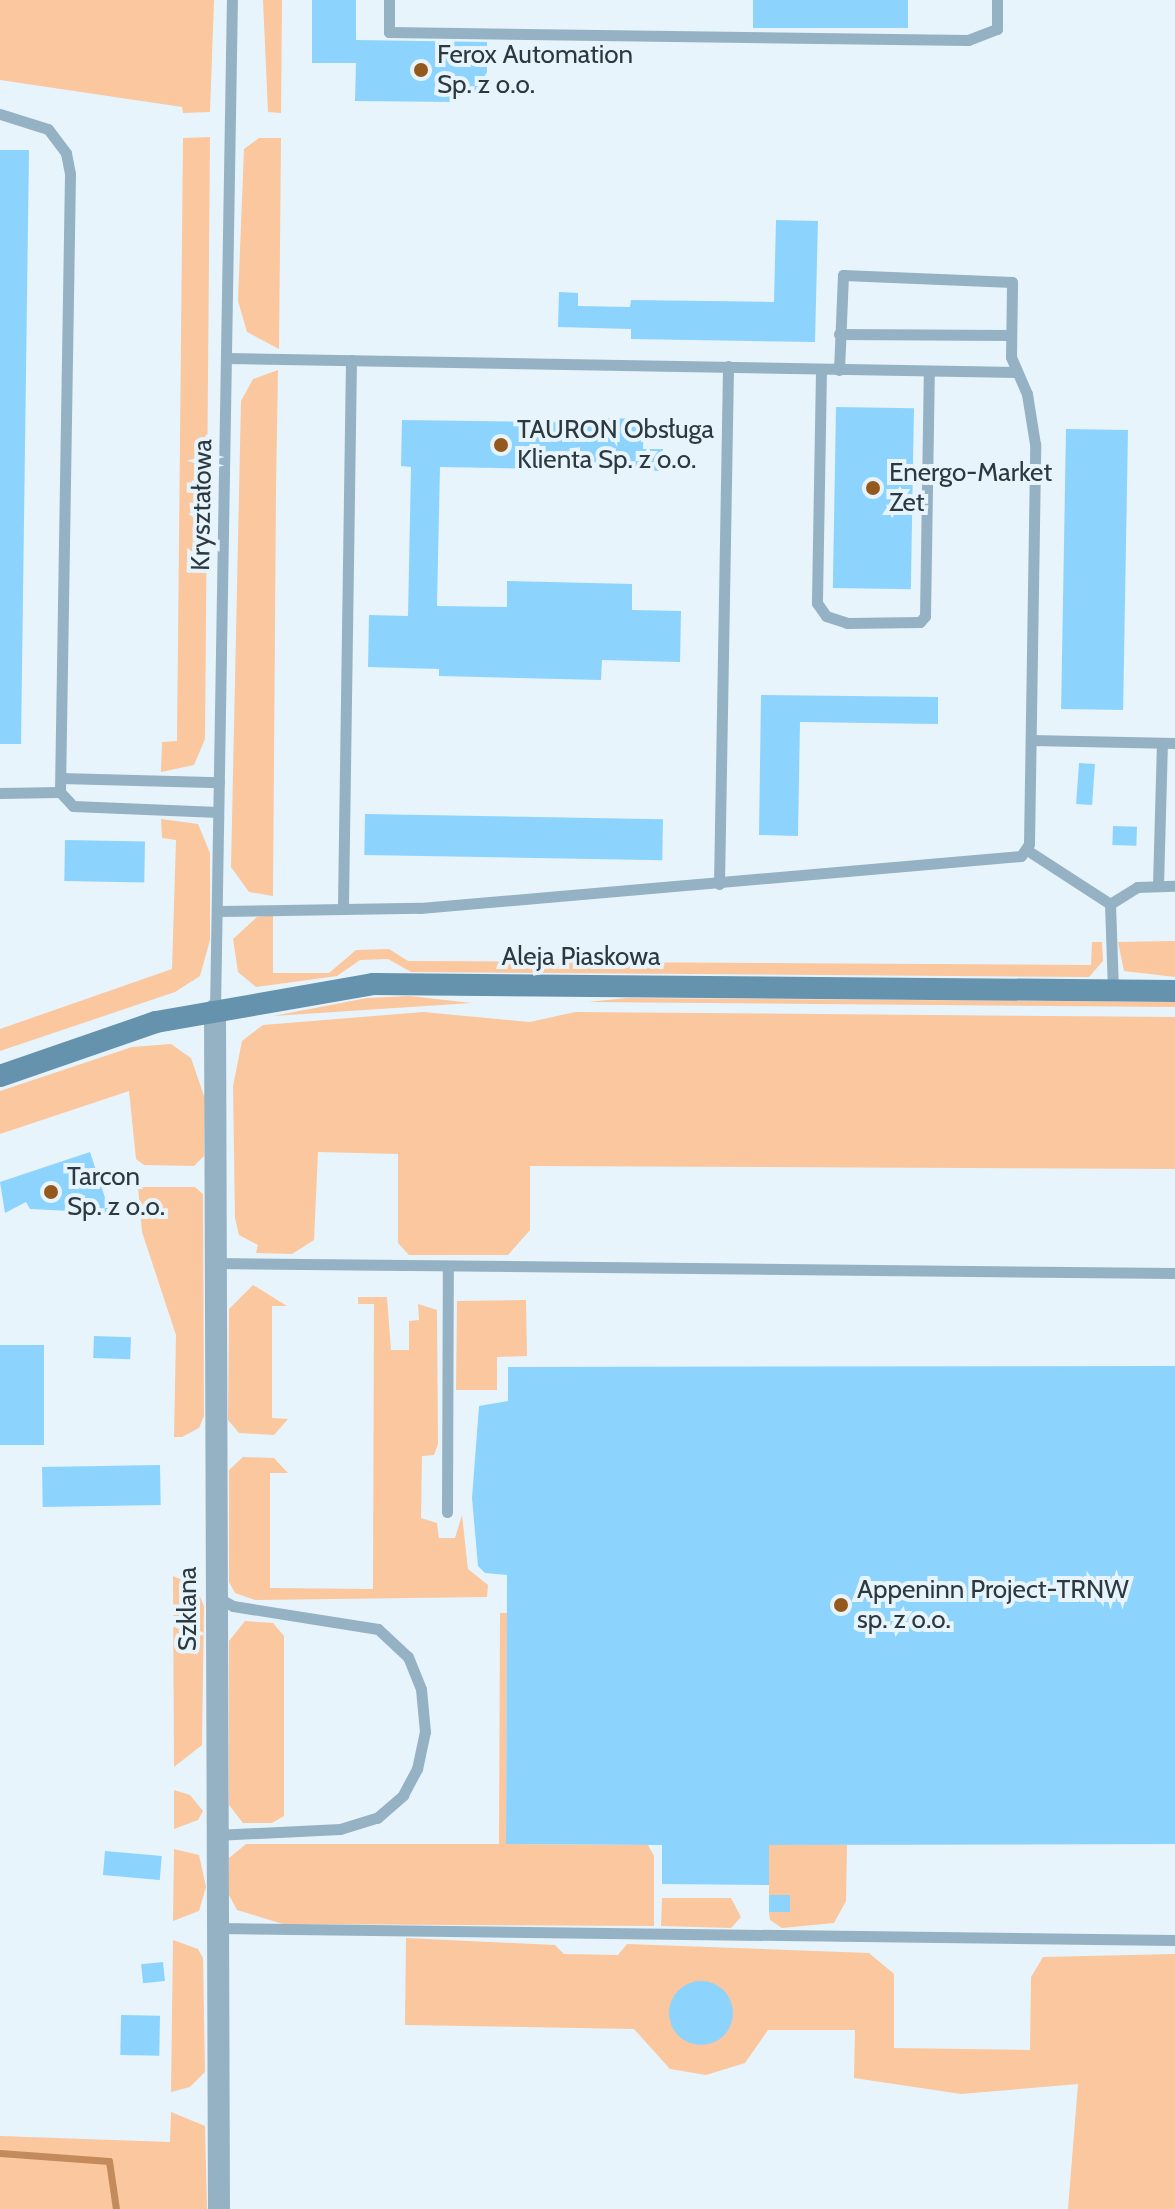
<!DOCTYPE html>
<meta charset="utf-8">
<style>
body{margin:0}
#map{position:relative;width:1175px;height:2209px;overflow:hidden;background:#e8f4fb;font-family:Cabin,sans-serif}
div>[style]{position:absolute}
.green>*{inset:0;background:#fac79f}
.stream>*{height:7px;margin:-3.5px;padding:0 3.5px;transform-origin:3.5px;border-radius:3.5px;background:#c38a5b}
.building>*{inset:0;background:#8cd4fe;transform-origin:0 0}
.round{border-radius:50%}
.service>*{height:11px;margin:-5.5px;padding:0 5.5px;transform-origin:5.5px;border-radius:5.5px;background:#94b2c4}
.minor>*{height:22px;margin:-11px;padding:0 11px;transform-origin:11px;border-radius:11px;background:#94b2c4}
.secondary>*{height:22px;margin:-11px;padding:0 11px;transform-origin:11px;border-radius:11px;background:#6592ad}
.dots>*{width:22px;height:22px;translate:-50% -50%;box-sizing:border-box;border:4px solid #e8f4fb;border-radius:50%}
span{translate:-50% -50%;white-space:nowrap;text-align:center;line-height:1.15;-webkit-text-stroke:8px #e8f4fb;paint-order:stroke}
.poi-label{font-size:26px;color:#2d3940}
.left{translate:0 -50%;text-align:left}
.street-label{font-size:26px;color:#2d3940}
</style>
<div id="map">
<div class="green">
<i style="clip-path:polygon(0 0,214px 0,210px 112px,183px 113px,182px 107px,0 80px)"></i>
<i style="clip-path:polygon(263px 0,282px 0,281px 113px,268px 112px)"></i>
<i style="clip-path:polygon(210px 137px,205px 739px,194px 765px,161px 772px,162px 742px,177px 741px,183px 138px)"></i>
<i style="clip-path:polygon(259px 138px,281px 138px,279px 349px,247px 332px,238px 301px,244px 149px)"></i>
<i style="clip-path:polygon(278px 370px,276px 488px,273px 896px,249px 892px,231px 867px,241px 401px,253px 379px)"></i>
<i style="clip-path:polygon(161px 819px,198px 824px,210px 853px,210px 940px,200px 976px,175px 992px,0 1051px,0 1029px,172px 969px,176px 840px,162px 838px)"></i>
<i style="clip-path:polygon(273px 915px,273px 973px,329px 973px,356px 950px,389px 949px,408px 961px,1091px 965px,1092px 942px,1102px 942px,1103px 961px,1089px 977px,411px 972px,388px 959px,360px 960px,337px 976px,256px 987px,238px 972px,233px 939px,257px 917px)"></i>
<i style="clip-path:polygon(1175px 941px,1175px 977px,1124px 971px,1118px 942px)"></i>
<i style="clip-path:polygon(410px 996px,472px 1003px,273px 1016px,367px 998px)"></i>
<i style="clip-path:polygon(627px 998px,1175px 1002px,1175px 1007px,588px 1002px)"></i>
<i style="clip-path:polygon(423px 1012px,530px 1022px,575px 1012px,1175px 1017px,1175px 1169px,530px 1166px,530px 1230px,508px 1255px,409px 1255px,398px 1243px,398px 1154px,318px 1152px,314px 1240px,292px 1254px,256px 1253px,258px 1245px,239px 1235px,235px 1218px,233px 1086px,242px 1041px,263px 1025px)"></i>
<i style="clip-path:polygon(171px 1044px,191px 1058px,205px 1099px,204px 1156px,194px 1166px,144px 1165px,136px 1159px,129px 1091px,0 1134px,0 1091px,132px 1047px)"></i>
<i style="clip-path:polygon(138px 1187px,195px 1187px,203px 1194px,204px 1416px,199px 1428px,182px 1437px,174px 1437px,176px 1335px,142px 1232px)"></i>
<i style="clip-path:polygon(253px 1285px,287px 1306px,272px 1306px,272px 1418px,288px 1419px,274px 1435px,239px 1433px,228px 1420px,229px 1309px)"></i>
<i style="clip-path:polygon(358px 1297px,387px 1297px,391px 1350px,409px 1350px,409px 1321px,419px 1320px,418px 1304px,437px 1310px,438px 1444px,434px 1455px,422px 1456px,421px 1518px,437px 1523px,439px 1538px,455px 1538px,462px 1515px,468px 1569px,488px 1585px,487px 1597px,255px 1600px,235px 1593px,229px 1582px,229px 1470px,243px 1457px,274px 1458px,288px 1473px,270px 1473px,270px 1588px,373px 1589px,374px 1304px,358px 1304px)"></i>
<i style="clip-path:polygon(526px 1300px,527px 1356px,497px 1357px,497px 1390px,456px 1390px,457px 1301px)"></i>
<i style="clip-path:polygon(173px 1576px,195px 1585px,204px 1606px,202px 1745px,174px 1767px)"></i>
<i style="clip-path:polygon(500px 1613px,507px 1613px,506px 1844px,648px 1845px,654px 1856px,654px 1926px,283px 1924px,237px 1910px,229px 1895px,229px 1858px,246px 1844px,499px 1844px)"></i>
<i style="clip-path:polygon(245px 1621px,273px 1623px,284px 1636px,284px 1816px,272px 1823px,243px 1823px,229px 1805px,229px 1641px)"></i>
<i style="clip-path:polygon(174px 1790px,190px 1795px,203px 1811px,198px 1820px,174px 1829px)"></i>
<i style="clip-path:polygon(769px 1845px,847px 1845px,846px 1901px,834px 1923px,782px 1928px,770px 1920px,769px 1912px,790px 1912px,790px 1896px,769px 1895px)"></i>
<i style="clip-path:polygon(174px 1849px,199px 1855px,206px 1887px,199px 1911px,173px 1921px)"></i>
<i style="clip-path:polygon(662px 1898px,731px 1898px,741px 1917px,731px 1928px,661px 1926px)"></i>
<i style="clip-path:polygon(406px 1938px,555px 1945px,564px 1954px,618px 1955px,627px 1944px,869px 1953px,894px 1974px,894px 2048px,1030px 2050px,1031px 1977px,1043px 1957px,1175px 1954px,1175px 2209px,1068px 2209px,1078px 2084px,961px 2094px,854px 2078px,855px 2030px,768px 2030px,745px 2063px,706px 2075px,670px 2069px,634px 2029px,405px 2025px)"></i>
<i style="clip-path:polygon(173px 1940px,198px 1949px,203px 1958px,205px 2072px,190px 2087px,171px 2092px)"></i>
<i style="clip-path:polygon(171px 2112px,205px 2126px,207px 2209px,0 2209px,0 2136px,170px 2142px)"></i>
</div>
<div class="stream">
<i style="left:0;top:2153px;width:109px;rotate:4.2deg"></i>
<i style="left:109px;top:2161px;width:49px;rotate:81.7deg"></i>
</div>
<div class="building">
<i style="clip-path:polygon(312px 0,356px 0,356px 40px,487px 42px,487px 93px,457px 92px,457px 102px,355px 101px,356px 63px,312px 63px)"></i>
<i style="left:753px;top:0;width:155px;height:28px"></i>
<i style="clip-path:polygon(0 150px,29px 150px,21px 744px,0 744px)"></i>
<i style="clip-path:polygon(776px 220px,818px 221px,815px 342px,631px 339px,631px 329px,558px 327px,559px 292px,578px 293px,578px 306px,630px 307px,631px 300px,774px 302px)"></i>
<i style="left:836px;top:407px;width:78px;height:181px;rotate:1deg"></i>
<i style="clip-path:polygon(602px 418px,644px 419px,643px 449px,663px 449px,662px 471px,440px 467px,437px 606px,507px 607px,507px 581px,632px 584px,632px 610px,681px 611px,680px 662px,602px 660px,601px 680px,439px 676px,439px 669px,368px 667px,369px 615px,408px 616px,411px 467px,401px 466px,402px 420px,602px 423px)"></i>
<i style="left:1066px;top:429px;width:62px;height:280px;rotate:1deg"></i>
<i style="clip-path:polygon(761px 695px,938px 697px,938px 724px,800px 722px,798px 836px,759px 835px)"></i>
<i style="left:1079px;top:763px;width:16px;height:41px;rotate:4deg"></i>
<i style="left:365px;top:814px;width:298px;height:41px;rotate:1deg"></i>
<i style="left:1113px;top:826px;width:24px;height:19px;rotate:2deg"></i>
<i style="left:65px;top:840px;width:80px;height:41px;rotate:1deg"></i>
<i style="clip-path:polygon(90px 1152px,110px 1213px,30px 1209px,26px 1202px,5px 1213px,0 1182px)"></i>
<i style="left:94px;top:1336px;width:37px;height:22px;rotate:2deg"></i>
<i style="left:0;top:1345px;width:44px;height:100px"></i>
<i style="clip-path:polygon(1175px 1366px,1175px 1844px,769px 1845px,769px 1885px,662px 1884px,662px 1845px,506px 1844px,507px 1575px,485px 1573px,478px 1566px,472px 1498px,479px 1406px,508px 1401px,508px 1367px)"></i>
<i style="left:160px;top:1465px;width:40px;height:118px;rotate:89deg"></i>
<i style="left:105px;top:1851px;width:57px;height:24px;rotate:5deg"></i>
<i style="left:769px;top:1895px;width:21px;height:17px"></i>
<i style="left:163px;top:1962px;width:19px;height:22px;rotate:84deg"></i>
<i class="round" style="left:669px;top:1981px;width:64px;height:64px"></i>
<i style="left:121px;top:2015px;width:39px;height:40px;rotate:1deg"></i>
</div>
<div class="service">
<i style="left:389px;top:0;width:32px;rotate:90deg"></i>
<i style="left:389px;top:32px;width:579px;rotate:0.79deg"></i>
<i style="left:968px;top:40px;width:31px;rotate:-21deg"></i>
<i style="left:997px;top:29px;width:29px;rotate:-90deg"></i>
<i style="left:0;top:114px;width:50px;rotate:17.4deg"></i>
<i style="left:48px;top:129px;width:30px;rotate:53deg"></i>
<i style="left:66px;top:153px;width:21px;rotate:79deg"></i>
<i style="left:70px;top:174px;width:618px;rotate:90.93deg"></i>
<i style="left:60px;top:792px;width:60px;rotate:179deg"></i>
<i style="left:839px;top:334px;width:172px;rotate:0.3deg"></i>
<i style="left:226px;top:358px;width:791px;rotate:1.01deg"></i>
<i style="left:821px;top:370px;width:233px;rotate:91deg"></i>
<i style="left:817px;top:603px;width:16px;rotate:55deg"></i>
<i style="left:826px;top:616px;width:22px;rotate:18deg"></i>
<i style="left:847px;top:623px;width:73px;rotate:-0.8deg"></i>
<i style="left:920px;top:622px;width:8px;rotate:-50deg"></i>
<i style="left:925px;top:616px;width:244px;rotate:-89.1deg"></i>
<i style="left:1031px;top:740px;width:144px;rotate:1.2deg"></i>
<i style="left:61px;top:778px;width:158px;rotate:1.5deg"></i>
<i style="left:60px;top:792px;width:19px;rotate:47deg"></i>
<i style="left:73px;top:806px;width:145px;rotate:2.4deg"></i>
<i style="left:1027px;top:850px;width:99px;rotate:33deg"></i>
<i style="left:719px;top:884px;width:518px;rotate:-89deg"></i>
<i style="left:1158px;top:885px;width:142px;rotate:-88.4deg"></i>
<i style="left:343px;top:905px;width:545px;rotate:-89.16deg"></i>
<i style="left:220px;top:911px;width:200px;rotate:-0.9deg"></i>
<i style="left:420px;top:908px;width:603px;rotate:-4.95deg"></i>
<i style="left:1021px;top:856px;width:14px;rotate:-56deg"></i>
<i style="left:1029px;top:844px;width:400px;rotate:-89.1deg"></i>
<i style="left:1035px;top:444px;width:51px;rotate:-99.1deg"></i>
<i style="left:1027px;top:394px;width:40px;rotate:-113.4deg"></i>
<i style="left:1011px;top:357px;width:75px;rotate:-89.2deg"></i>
<i style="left:1012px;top:282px;width:169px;rotate:-177.6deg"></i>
<i style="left:843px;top:275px;width:95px;rotate:92.4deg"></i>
<i style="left:1113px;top:990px;width:86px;rotate:-92deg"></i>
<i style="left:1110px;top:904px;width:32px;rotate:-32deg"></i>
<i style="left:1137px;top:887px;width:38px;rotate:-2deg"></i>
<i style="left:215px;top:1010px;width:1010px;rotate:-89.04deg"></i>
<i style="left:214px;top:1263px;width:961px;rotate:0.6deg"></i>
<i style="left:447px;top:1512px;width:244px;rotate:-89.8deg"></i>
<i style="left:215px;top:1835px;width:125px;rotate:-2.7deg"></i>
<i style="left:340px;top:1829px;width:39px;rotate:-17deg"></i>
<i style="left:377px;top:1818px;width:35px;rotate:-41deg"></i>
<i style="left:403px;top:1795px;width:30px;rotate:-62deg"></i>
<i style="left:417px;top:1769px;width:38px;rotate:-78deg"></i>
<i style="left:425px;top:1732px;width:43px;rotate:-95.3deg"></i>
<i style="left:421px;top:1689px;width:35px;rotate:-112deg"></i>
<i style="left:408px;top:1657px;width:41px;rotate:-137deg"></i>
<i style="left:378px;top:1629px;width:147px;rotate:-171deg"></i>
<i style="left:233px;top:1606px;width:18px;rotate:-151deg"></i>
<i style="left:215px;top:1928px;width:960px;rotate:0.72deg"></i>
</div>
<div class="minor">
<i style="left:215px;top:1010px;width:1199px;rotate:89.81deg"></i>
</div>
<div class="secondary">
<i style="left:0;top:1076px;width:165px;rotate:-19.1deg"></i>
<i style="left:156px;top:1022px;width:220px;rotate:-9.9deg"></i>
<i style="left:373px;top:984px;width:802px;rotate:0.5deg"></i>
</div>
<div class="dots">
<i style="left:421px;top:70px;background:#96591d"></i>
<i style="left:501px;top:445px;background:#96591d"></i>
<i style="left:873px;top:488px;background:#96591d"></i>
<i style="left:51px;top:1192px;background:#96591d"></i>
<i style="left:841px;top:1605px;background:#96591d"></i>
</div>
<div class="poi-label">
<span class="left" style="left:437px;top:70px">Ferox Automation<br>Sp. z o.o.</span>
<span class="left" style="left:517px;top:445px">TAURON Obsługa<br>Klienta Sp. z o.o.</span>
<span class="left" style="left:889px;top:488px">Energo-Market<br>Zet</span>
<span class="left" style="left:67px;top:1192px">Tarcon<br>Sp. z o.o.</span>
<span class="left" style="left:857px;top:1605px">Appeninn Project-TRNW<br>sp. z o.o.</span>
</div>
<div class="street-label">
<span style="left:202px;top:505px;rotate:-89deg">Kryształowa</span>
<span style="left:581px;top:957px">Aleja Piaskowa</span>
<span style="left:188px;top:1609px;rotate:-90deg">Szklana</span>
</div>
</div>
